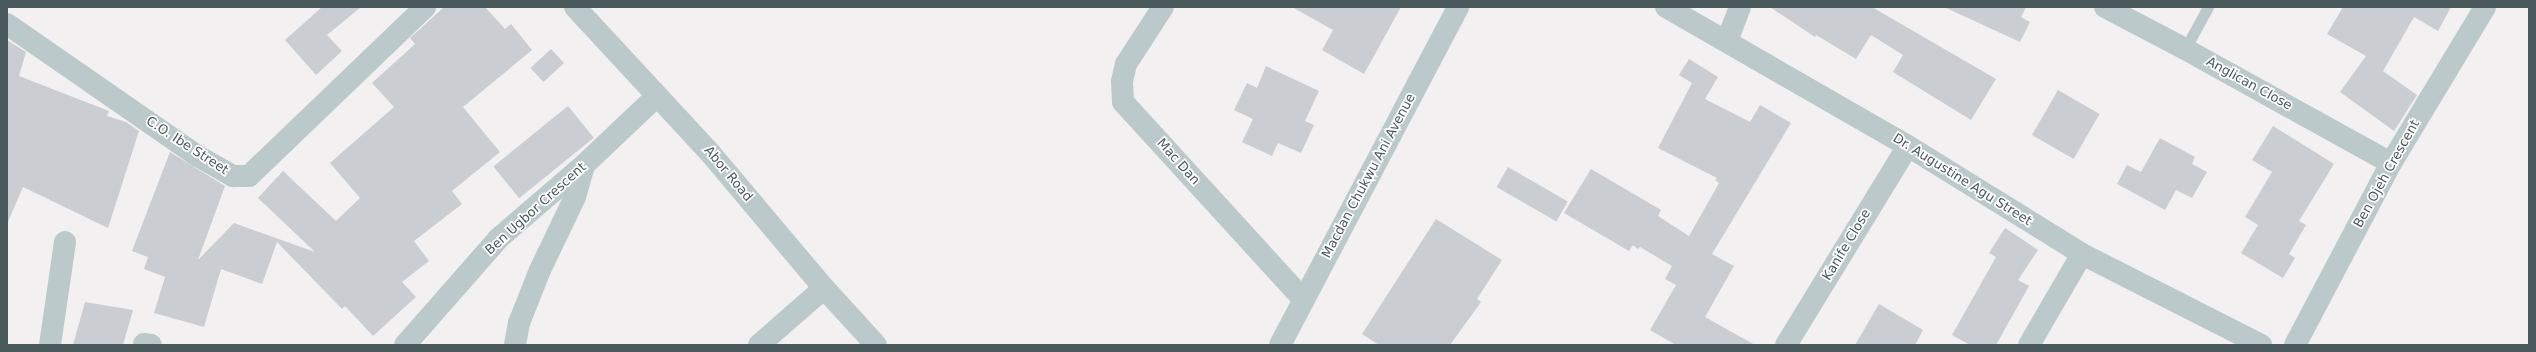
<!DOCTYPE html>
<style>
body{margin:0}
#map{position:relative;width:2536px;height:352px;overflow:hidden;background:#f2f0f0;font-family:"DejaVu Sans",sans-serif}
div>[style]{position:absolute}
.building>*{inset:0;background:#caced2;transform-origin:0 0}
.service>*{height:11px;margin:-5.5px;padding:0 5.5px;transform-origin:5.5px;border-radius:5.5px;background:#bcc9cb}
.minor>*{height:22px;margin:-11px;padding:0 11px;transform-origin:11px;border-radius:11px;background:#bcc9cb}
.tertiary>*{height:22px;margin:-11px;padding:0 11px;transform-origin:11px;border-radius:11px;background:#bcc9cb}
span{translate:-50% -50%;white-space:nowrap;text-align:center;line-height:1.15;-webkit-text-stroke:3.5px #fff;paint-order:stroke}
.street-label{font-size:13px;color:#49595c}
.frame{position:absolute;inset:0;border:8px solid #49595c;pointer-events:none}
</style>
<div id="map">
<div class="building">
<i style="clip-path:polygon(322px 7px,361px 7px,327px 35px,342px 51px,316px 75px,285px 40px)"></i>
<i style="clip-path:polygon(444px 7px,485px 7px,505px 29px,511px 24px,532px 50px,463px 107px,500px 152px,452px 191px,462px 204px,414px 241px,429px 261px,402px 282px,416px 297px,373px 336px,345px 306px,342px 309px,277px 242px,262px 284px,221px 269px,204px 327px,154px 313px,165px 277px,144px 269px,148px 257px,132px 251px,170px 152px,225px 186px,198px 260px,234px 223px,315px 252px,258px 198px,283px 171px,336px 221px,360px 198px,330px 163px,394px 107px,372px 83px,415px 44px,410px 38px)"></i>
<i style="clip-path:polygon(1292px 7px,1401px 7px,1364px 74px,1322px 50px,1333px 30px)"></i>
<i style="clip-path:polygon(1770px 7px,1872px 7px,1996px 79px,1971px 120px,1893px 72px,1903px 55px,1871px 35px,1856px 59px,1816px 35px,1815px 37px)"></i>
<i style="clip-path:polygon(1944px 7px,2026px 7px,2021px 17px,2030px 22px,2020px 42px)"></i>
<i style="clip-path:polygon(2343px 7px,2451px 7px,2438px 31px,2414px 17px,2383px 71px,2417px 95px,2394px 131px,2340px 92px,2366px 56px,2327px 34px)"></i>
<i style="clip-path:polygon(7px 40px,26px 52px,19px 76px,109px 111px,107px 116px,126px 122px,139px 131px,108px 228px,23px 187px,7px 224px)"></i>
<i style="left:551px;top:49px;width:19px;height:28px;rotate:47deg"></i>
<i style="clip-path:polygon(1689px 59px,1718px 77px,1705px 99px,1750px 122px,1760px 105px,1791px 123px,1712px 254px,1734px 266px,1705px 317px,1755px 345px,1676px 345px,1650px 330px,1676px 285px,1665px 279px,1672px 266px,1640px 247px,1638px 249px,1633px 245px,1629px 251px,1564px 213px,1591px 169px,1661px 210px,1658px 216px,1689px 236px,1719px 183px,1715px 180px,1717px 178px,1658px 148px,1692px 83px,1679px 75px)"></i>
<i style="clip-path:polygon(1266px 66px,1319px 91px,1305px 121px,1314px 125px,1301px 153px,1278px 143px,1272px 156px,1242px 142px,1253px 119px,1234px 110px,1247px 83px,1257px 88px)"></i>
<i style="left:2058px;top:90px;width:48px;height:52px;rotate:30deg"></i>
<i style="left:568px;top:106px;width:41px;height:96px;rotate:51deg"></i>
<i style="clip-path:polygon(2273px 126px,2334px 164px,2299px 221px,2306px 225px,2289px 254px,2295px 258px,2283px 278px,2241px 253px,2258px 225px,2245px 217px,2272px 172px,2252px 160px)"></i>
<i style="clip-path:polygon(2160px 138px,2195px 157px,2192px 164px,2207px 172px,2192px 198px,2176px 190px,2165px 210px,2117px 184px,2127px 165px,2141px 172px)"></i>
<i style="left:1508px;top:167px;width:69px;height:23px;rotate:30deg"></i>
<i style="clip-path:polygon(1436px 219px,1502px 260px,1477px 299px,1481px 302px,1450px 345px,1379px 345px,1362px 334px)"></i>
<i style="clip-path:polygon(2005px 228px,2038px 250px,2018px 280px,2029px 286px,1996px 345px,1970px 345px,1952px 335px,1996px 257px,1989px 253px)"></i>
<i style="clip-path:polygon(85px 302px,133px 310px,123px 345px,73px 345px)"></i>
<i style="clip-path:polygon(1879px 304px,1923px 330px,1915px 345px,1855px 345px)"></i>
</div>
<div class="service">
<i style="left:2185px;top:49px;width:48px;rotate:-61.3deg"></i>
</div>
<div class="minor">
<i style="left:1163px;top:7px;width:68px;rotate:123deg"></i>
<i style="left:1126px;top:64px;width:18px;rotate:103deg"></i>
<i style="left:1122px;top:82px;width:20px;rotate:87deg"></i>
<i style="left:1123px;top:102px;width:268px;rotate:47.6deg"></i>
<i style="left:1666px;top:7px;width:279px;rotate:29.9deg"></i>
<i style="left:1908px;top:146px;width:205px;rotate:31.8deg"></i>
<i style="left:2082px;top:254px;width:201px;rotate:26.9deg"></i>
<i style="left:2105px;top:7px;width:90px;rotate:27.7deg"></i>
<i style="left:2185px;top:49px;width:235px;rotate:29deg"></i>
<i style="left:7px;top:24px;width:230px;rotate:34.7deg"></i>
<i style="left:196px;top:155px;width:43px;rotate:29.6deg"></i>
<i style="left:233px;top:176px;width:16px"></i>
<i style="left:249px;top:176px;width:244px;rotate:-43.8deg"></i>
<i style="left:1727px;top:41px;width:36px;rotate:-69deg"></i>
<i style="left:144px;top:344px;width:7px;rotate:8deg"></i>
<i style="left:50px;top:345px;width:104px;rotate:-81.7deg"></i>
<i style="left:405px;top:345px;width:142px;rotate:-48.7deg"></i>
<i style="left:499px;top:238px;width:112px;rotate:-40.7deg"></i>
<i style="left:584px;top:165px;width:100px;rotate:-43.4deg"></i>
<i style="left:515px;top:345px;width:22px;rotate:-80deg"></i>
<i style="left:519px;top:323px;width:57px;rotate:-68.4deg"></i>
<i style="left:540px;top:270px;width:81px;rotate:-64.4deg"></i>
<i style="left:575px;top:197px;width:33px;rotate:-74deg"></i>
<i style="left:759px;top:345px;width:86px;rotate:-41.2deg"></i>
<i style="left:1280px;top:345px;width:382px;rotate:-62.2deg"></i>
<i style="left:1786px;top:345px;width:233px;rotate:-58.5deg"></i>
<i style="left:2029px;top:345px;width:105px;rotate:-59.8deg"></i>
<i style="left:2295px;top:345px;width:206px;rotate:-62.2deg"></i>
<i style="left:2391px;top:163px;width:182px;rotate:-58.9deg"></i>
</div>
<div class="tertiary">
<i style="left:575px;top:7px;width:200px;rotate:47.2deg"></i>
<i style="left:711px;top:154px;width:175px;rotate:49.9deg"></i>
<i style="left:824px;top:288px;width:77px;rotate:47.6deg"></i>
</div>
<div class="street-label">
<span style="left:2249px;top:84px;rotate:29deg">Anglican Close</span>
<span style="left:187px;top:146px;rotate:33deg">C.O. Ibe Street</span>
<span style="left:1178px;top:162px;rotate:48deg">Mac Dan</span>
<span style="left:728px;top:174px;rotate:50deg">Abor Road</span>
<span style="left:2387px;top:174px;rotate:-61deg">Ben Ojeh Crescent</span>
<span style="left:1369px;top:176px;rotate:-62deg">Macdan Chukwu Ani Avenue</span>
<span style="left:1962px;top:180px;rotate:32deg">Dr. Augustine Agu Street</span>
<span style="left:536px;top:209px;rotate:-42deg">Ben Ugbor Crescent</span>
<span style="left:1847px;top:245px;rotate:-59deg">Kanife Close</span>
</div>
<div class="frame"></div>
</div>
